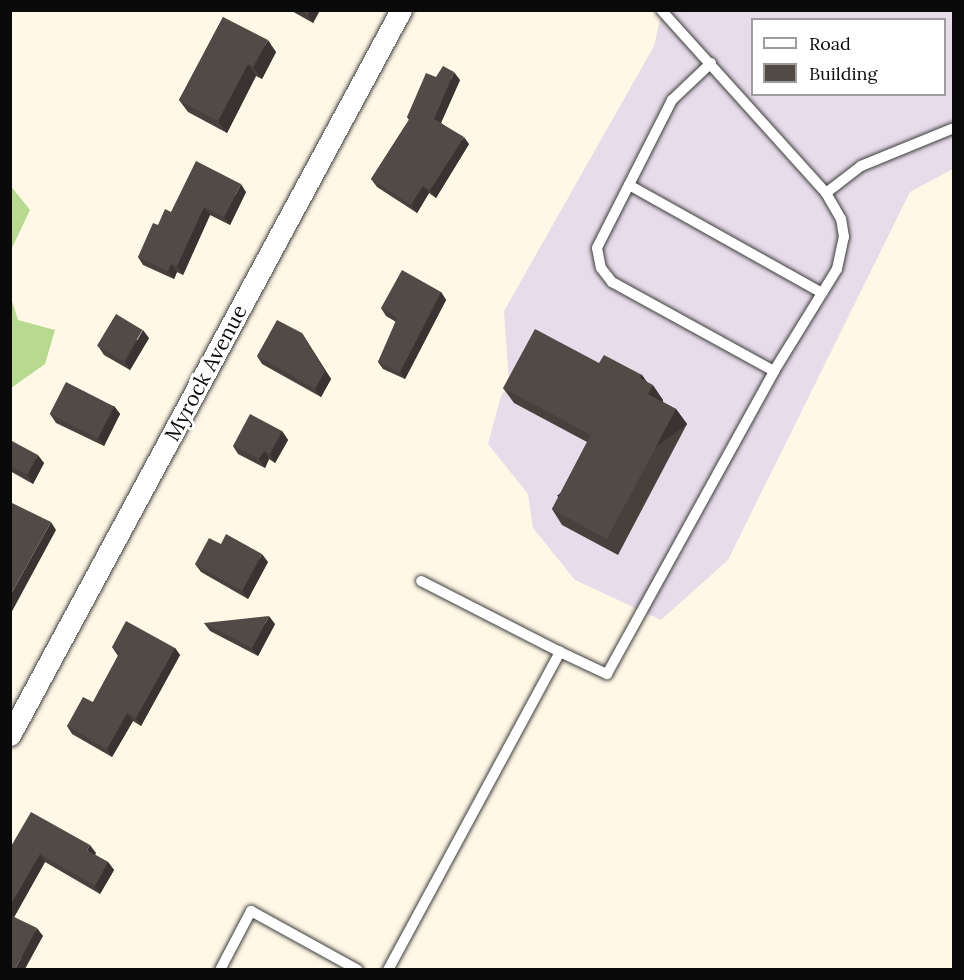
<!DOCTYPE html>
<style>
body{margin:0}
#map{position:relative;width:964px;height:980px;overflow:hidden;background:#fff8e6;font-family:Lora,serif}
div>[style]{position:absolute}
.industrial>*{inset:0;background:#e7ddea}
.forest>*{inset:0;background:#b7da90}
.roads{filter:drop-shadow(0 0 2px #3d3d3d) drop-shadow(0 0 2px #3d3d3d)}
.lane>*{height:10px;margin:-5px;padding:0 5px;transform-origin:5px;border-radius:5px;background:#fff}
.street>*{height:21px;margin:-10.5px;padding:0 10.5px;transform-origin:10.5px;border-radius:10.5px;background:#fff}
.wall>*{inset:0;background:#47403c}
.shaded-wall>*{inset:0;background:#393431;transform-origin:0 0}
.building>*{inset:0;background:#524a46;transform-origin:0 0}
span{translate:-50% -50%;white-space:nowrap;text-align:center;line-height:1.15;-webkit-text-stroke:6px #fff;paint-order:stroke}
.street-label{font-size:21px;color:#0a0a0a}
.frame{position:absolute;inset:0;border:12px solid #0a0a0a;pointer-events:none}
.legend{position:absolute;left:751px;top:18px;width:195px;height:78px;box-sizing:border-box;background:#fff;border:2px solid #9d9d9d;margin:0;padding:8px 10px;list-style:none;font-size:18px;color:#0a0a0a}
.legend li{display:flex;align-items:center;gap:12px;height:30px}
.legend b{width:30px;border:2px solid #9d9d9d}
</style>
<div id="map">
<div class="industrial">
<i style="clip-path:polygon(evenodd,662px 11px,953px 11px,953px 169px,910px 192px,728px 560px,661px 620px,575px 580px,533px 528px,528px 494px,488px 444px,501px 396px,509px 384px,504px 311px,654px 46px,662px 11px,752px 20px,944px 20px,944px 94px,752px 94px,752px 20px)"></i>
</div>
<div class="forest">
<i style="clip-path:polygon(10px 185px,30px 210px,11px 250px,10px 250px)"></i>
<i style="clip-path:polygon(10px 295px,18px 320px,55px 330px,45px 364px,11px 388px)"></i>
</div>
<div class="roads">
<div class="lane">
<i style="left:711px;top:63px;width:54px;rotate:136.5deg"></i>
<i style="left:672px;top:100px;width:166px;rotate:116.9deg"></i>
<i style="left:597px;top:248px;width:20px;rotate:79deg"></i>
<i style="left:601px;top:268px;width:18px;rotate:52deg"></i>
<i style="left:612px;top:282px;width:185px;rotate:28.8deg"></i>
<i style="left:629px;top:185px;width:221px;rotate:29.2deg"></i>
<i style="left:826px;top:193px;width:44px;rotate:-37.6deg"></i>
<i style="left:861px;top:166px;width:100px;rotate:-22.2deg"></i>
<i style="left:560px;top:652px;width:52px;rotate:25.1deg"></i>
<i style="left:607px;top:674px;width:346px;rotate:-61.1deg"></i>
<i style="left:774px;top:371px;width:120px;rotate:-58.3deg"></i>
<i style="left:837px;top:269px;width:33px;rotate:-78deg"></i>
<i style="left:844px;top:237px;width:18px;rotate:-99deg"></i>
<i style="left:841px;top:219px;width:30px;rotate:-120deg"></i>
<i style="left:826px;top:193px;width:246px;rotate:-132deg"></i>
<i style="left:220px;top:970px;width:67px;rotate:-62.3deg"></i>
<i style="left:251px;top:911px;width:122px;rotate:28.9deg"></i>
<i style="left:388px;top:970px;width:362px;rotate:-61.6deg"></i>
<i style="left:560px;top:652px;width:156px;rotate:-152.9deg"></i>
</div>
<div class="street">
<i style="left:10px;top:735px;width:824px;rotate:-61.66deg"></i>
</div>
</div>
<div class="wall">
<i style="clip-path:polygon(290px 10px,320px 10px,313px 23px)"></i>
<i style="clip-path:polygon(223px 17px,276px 52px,262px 79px,256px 76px,227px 133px,188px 112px,179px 100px)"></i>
<i style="clip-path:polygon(436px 77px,460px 80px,441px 123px,469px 144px,436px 198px,429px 193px,417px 213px,377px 187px,371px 179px,409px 120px,407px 117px)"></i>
<i style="clip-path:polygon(246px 192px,230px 225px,210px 215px,183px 275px,177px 272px,174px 279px,143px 265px,138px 257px,158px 225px,171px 212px)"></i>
<i style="clip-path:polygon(441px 292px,446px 300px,405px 379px,383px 369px,378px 362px,396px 322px,386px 316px,381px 308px)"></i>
<i style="clip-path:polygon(149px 338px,130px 370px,104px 355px,98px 346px)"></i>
<i style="clip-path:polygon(307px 342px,331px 379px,321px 397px,262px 364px,257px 356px)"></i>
<i style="clip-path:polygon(599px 363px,642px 375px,646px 381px,663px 400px,663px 402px,676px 409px,687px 424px,618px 555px,562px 525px,552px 509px,587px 442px,514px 403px,503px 388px)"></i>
<i style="clip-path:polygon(114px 406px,120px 414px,104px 446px,56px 423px,50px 414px)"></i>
<i style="clip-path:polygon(282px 431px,288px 440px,275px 463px,269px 459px,265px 468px,238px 454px,233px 446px)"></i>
<i style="clip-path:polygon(10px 440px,44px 463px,33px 484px,10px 471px)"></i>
<i style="clip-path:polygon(221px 544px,268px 562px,248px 599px,201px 572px,195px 564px)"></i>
<i style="clip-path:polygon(204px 623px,275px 624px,258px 656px,210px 631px)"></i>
<i style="clip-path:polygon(112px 647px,175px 648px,180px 655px,141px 726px,133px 721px,112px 757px,72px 734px,67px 726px,93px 702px,118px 656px)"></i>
<i style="clip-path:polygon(10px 848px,96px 853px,95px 855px,108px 862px,114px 870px,100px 894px,45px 862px,14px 917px,43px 936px,10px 969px)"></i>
</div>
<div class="shaded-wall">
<i style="clip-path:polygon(310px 10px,320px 10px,313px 23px,308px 15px)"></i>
<i style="clip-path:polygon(268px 40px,276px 52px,262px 79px,253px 67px)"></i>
<i style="clip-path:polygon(248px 64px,256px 76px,227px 133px,218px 121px)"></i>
<i style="clip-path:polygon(454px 72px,460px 80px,439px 127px,434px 119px)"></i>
<i style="clip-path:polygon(464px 137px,469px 144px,436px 198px,430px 190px)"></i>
<i style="clip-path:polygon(241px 184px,246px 192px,230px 225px,224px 217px)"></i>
<i style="clip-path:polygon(423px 186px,429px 193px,417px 213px,411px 205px)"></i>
<i style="clip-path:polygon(204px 207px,210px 215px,183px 275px,177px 266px)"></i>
<i style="clip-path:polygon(171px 264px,177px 272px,174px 279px,168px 271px)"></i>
<i style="clip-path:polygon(441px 292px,446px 300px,405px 379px,400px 372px)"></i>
<i style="clip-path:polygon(143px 330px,149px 338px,130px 370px,125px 362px)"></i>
<i style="clip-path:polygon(302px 333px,331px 379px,321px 397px,315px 389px)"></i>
<i style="clip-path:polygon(642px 375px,651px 388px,653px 385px,663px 400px,659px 409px,648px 394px,640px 378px)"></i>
<i style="clip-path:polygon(114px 406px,120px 414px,104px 446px,98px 438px)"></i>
<i style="left:676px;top:409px;width:19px;height:147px;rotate:54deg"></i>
<i style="clip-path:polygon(282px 431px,288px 440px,275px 463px,270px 454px)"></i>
<i style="clip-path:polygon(264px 451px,269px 459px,265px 468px,259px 459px)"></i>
<i style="clip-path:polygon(38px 455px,44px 463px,33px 484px,27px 475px)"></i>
<i style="clip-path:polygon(51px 522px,56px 530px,10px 615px,10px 596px)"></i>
<i style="clip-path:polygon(262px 554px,268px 562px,248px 599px,242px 591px)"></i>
<i style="clip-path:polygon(269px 616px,275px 624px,258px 656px,252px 648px)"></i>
<i style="clip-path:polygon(175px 648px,180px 655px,141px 726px,136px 718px)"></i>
<i style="clip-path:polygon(127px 713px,133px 721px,112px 757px,107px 749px)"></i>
<i style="clip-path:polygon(90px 845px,96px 853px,93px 858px,87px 850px)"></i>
<i style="clip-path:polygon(40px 854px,45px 862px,12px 921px,10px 919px,10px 906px)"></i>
<i style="clip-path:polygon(108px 862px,114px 870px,100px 894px,95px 886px)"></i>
<i style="clip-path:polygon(37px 928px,43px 936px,25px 969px,15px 969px)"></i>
</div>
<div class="building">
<i style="clip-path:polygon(299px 10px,310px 10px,308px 15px)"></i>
<i style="clip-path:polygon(223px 17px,268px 40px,253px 67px,248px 64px,218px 121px,179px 100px)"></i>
<i style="clip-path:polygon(443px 66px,454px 72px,434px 119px,464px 137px,430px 190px,423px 186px,411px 205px,371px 179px,410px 118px,407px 117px,426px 73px,436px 77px)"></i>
<i style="clip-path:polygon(196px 161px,241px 184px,224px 217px,204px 207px,177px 266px,171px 264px,168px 271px,138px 257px,153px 223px,158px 225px,165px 209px,171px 212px)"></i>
<i style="clip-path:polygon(402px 270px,441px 292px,400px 372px,378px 362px,397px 318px,381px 308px)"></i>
<i style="left:116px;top:314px;width:31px;height:37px;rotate:31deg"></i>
<i style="clip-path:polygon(277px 320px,302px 333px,325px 371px,315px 389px,257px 356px)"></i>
<i style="clip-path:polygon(535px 329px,599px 363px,604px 355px,642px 375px,640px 378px,653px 385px,648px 394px,676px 409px,607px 539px,552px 509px,591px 435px,503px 388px)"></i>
<i style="left:66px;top:382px;width:54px;height:36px;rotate:27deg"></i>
<i style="clip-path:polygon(250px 414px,282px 431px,270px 454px,264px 451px,259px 459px,233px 446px)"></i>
<i style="clip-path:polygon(10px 440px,38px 455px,27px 475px,10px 466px)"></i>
<i style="clip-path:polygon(10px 502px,51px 522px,10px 596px)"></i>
<i style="clip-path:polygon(226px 534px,262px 554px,242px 591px,195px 564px,209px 538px,221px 544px)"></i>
<i style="clip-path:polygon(269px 616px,252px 648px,204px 623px)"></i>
<i style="clip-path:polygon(126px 621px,175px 648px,136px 718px,127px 713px,107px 749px,67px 726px,83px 697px,93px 702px,120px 652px,112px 647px)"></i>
<i style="clip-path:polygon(31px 812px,90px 845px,87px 850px,108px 862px,95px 886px,40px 854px,10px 906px,10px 848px)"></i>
<i style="clip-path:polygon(10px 915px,37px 928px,15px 969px,10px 969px)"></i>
</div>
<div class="street-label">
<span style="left:206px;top:373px;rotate:-62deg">Myrock Avenue</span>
</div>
<div class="frame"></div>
<ul class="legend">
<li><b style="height:8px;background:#fff"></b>Road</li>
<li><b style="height:16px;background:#524a46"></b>Building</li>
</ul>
</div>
